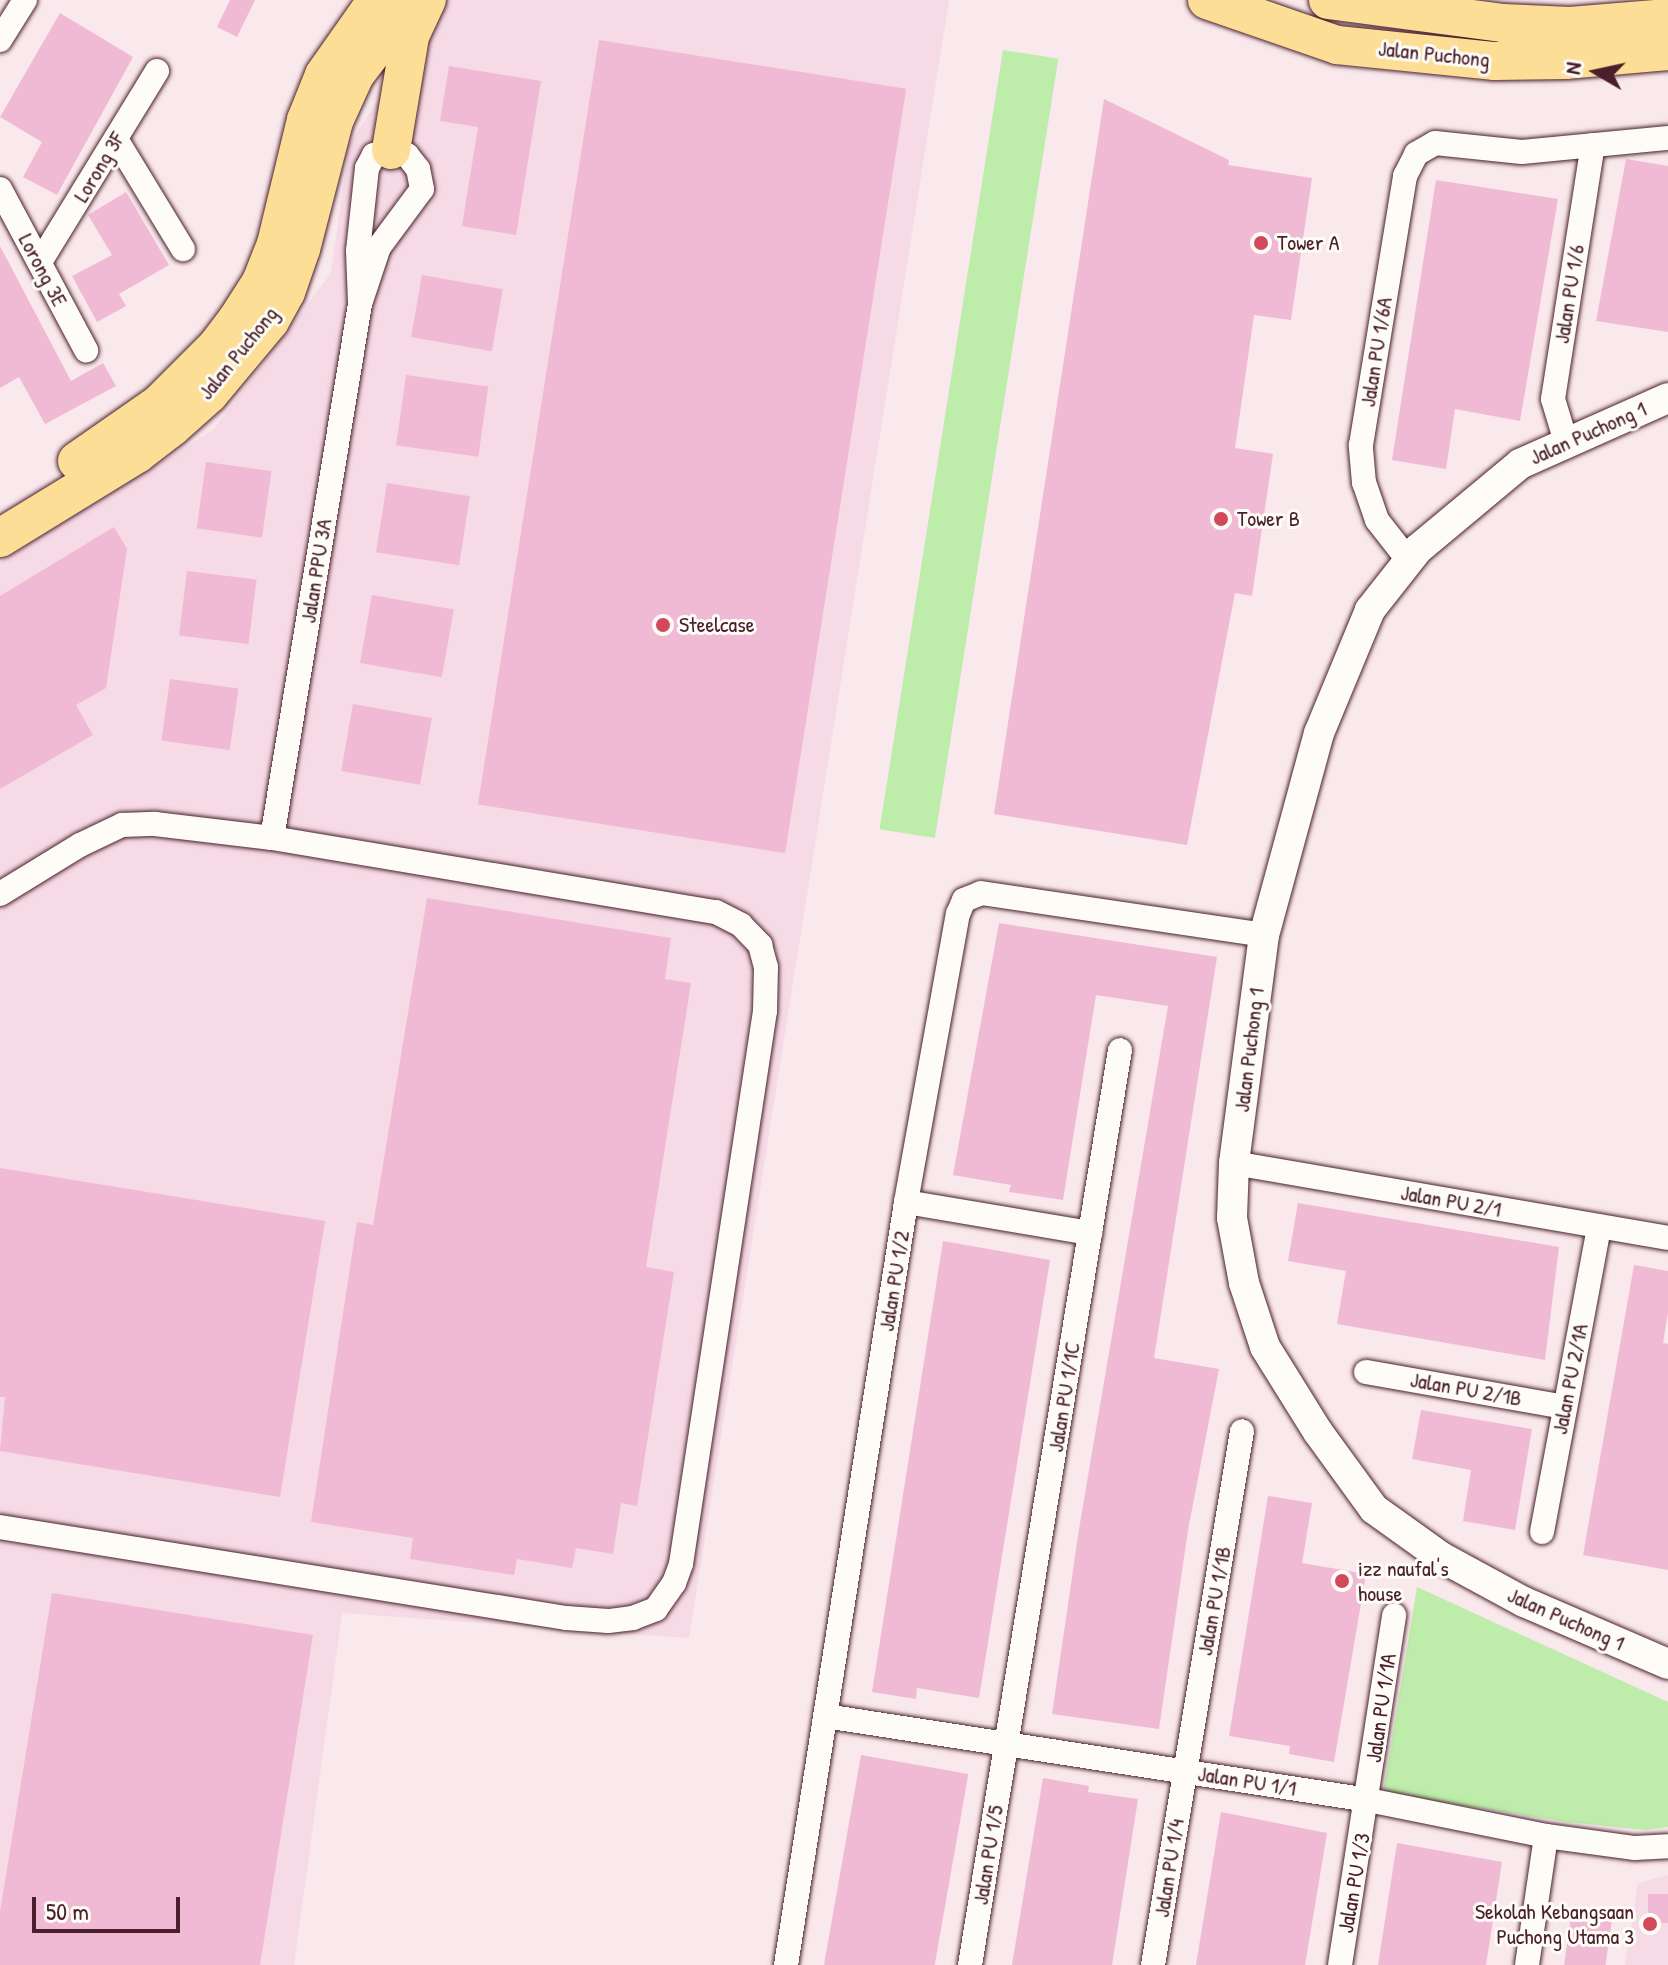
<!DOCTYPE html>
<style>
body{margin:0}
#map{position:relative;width:1668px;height:1965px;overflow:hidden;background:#f9e8ec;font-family:"Patrick Hand",sans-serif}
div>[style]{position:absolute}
.built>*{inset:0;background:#f6dae5}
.green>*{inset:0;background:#bdecab;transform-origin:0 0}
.building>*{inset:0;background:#f0bad4;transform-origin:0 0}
.roads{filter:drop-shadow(0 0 2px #4a1f2b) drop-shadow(0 0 2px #4a1f2b)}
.minor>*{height:24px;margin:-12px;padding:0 12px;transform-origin:12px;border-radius:12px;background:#fdfcf7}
.tertiary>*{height:30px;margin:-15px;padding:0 15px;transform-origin:15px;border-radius:15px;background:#fdfcf7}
.primary>*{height:38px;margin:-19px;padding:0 19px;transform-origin:19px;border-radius:19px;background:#fdde96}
.dots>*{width:22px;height:22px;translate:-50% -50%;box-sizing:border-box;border:4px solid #fdfcf7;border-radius:50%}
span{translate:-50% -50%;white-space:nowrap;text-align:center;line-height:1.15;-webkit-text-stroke:6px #fdfcf7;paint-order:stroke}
.street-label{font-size:22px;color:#4a1f2b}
.poi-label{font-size:22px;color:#4a1f2b}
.left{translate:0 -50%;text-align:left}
.right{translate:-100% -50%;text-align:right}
.north{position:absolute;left:1556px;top:32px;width:80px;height:80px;-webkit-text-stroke:6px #fdfcf7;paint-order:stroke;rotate:279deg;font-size:22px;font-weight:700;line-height:32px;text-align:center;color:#4a1f2b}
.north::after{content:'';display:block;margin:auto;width:28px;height:36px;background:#4a1f2b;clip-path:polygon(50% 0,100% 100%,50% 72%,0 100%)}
.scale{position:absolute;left:32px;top:1897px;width:148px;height:36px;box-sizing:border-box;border:4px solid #4a1f2b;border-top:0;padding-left:10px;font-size:24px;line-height:28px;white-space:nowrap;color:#4a1f2b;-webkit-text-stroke:6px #fdfcf7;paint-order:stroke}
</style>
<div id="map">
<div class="built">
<i style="clip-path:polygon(441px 0,949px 0,689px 1638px,342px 1613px,294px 1965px,0 1965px,0 562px,213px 430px,331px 273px,349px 145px)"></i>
<i style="clip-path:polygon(1668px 1875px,1668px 1965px,1625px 1965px,1638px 1883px)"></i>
</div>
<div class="green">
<i style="left:1003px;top:50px;width:56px;height:789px;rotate:9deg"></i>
<i style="clip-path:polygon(1417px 1587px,1668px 1702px,1668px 1827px,1645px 1830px,1567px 1822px,1383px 1793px)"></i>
</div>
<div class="building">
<i style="clip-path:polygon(230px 0,255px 0,237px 37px,217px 27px)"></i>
<i style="clip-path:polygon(60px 13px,133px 57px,57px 195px,23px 177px,42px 142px,0 117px)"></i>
<i style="left:599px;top:40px;width:311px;height:774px;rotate:9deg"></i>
<i style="clip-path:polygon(449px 66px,541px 81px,516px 235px,462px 226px,478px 127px,440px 121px)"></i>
<i style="clip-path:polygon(1104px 99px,1229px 160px,1228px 165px,1312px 178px,1291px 320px,1254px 315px,1235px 448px,1273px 454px,1252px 596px,1235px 593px,1187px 845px,994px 814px)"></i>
<i style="clip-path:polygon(1626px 159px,1668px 166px,1668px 332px,1596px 321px)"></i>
<i style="clip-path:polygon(1436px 180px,1558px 199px,1520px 421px,1455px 409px,1446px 469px,1392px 460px)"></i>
<i style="clip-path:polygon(126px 192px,169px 265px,119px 294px,126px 306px,97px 322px,72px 276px,112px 255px,88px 215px)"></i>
<i style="clip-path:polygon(0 246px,71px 381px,103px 363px,116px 386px,45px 424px,19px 377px,0 388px)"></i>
<i style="left:422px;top:275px;width:82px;height:63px;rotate:10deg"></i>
<i style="left:406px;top:375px;width:83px;height:71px;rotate:8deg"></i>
<i style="left:206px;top:462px;width:66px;height:67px;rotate:8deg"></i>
<i style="left:387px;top:483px;width:84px;height:70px;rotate:9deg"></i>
<i style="clip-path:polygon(114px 527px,127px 549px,106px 688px,76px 705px,93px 735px,0 789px,0 596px)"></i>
<i style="left:187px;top:571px;width:70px;height:65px;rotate:7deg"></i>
<i style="left:372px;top:595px;width:83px;height:69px;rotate:10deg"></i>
<i style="left:170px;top:679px;width:69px;height:62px;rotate:8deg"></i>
<i style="left:353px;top:704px;width:80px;height:68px;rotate:10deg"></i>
<i style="clip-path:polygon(427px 898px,671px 938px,665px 979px,691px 983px,646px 1267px,674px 1272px,637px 1506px,621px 1503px,613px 1554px,576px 1548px,572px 1568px,517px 1559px,514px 1575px,410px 1559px,413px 1538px,311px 1522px,357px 1222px,373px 1225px)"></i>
<i style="clip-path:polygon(999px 923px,1217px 957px,1154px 1358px,1219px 1369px,1188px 1530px,1159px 1729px,1052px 1714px,1079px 1529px,1168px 1006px,1096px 995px,1063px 1200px,1009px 1192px,1011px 1185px,953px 1175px)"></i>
<i style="clip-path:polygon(0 1168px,325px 1221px,280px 1497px,0 1451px,5px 1397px,0 1397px)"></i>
<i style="clip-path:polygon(1298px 1203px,1559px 1247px,1545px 1360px,1337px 1324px,1346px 1271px,1288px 1261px)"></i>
<i style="clip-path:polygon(943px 1241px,1050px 1260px,979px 1698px,917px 1688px,916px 1699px,872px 1692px)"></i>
<i style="clip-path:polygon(1634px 1265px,1668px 1271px,1668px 1312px,1663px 1343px,1668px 1344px,1668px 1570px,1583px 1555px)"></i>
<i style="clip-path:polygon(1421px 1410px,1532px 1429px,1515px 1530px,1463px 1521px,1471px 1470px,1412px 1459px)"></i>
<i style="clip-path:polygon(1268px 1496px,1312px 1503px,1302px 1563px,1366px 1574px,1334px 1762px,1289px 1754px,1290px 1746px,1229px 1736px)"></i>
<i style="clip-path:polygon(52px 1593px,313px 1635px,260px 1965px,0 1965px,0 1912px)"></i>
<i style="left:861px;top:1755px;width:109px;height:213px;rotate:10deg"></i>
<i style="clip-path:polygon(1043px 1778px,1089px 1786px,1088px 1792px,1138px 1799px,1112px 1965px,1012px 1965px)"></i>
<i style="clip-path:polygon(1221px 1812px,1327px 1833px,1305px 1965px,1196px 1965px)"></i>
<i style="clip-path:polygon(1397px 1843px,1502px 1862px,1486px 1965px,1378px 1965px)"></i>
<i style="left:1648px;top:1894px;width:20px;height:29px"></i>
<i style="left:1572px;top:1909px;width:41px;height:57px;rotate:8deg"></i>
</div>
<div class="roads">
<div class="minor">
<i style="left:0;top:40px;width:47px;rotate:-58deg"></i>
<i style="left:116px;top:139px;width:129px;rotate:58.7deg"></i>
<i style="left:0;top:189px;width:183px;rotate:61.9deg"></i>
<i style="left:40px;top:262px;width:224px;rotate:-58.5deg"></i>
<i style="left:1566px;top:442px;width:45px;rotate:-106.8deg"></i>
<i style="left:1553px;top:399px;width:257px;rotate:-81.1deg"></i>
<i style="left:1409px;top:561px;width:52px;rotate:-128deg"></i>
<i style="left:1377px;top:520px;width:39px;rotate:-109deg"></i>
<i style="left:1364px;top:483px;width:38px;rotate:-95deg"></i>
<i style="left:1361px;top:445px;width:273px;rotate:-80.7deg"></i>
<i style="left:1405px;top:176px;width:25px;rotate:-63deg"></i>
<i style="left:1416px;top:154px;width:22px;rotate:-30deg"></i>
<i style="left:1435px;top:143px;width:87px;rotate:5.9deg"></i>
<i style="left:1522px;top:152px;width:147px;rotate:-5.5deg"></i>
<i style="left:272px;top:838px;width:541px;rotate:-80.64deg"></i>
<i style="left:360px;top:304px;width:60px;rotate:-71.6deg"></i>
<i style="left:379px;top:247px;width:72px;rotate:-53.4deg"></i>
<i style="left:422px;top:189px;width:20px;rotate:-101deg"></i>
<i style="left:418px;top:169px;width:18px;rotate:-128deg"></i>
<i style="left:407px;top:155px;width:17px;rotate:-163deg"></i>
<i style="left:391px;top:150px;width:18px;rotate:164deg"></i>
<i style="left:374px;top:155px;width:15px;rotate:118deg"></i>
<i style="left:367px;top:168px;width:83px;rotate:96.2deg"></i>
<i style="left:358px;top:251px;width:53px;rotate:87.8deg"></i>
<i style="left:0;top:894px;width:94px;rotate:-31.5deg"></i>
<i style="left:80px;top:845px;width:47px;rotate:-25.5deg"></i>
<i style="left:122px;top:825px;width:33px;rotate:-2deg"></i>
<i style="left:155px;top:824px;width:118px;rotate:6.8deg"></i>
<i style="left:272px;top:838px;width:450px;rotate:9.5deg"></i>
<i style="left:716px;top:912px;width:28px;rotate:27deg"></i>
<i style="left:741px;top:925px;width:28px;rotate:46deg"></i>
<i style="left:760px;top:945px;width:23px;rotate:75deg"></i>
<i style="left:766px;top:967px;width:44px;rotate:91.3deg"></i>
<i style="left:765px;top:1011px;width:559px;rotate:98.64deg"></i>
<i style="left:681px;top:1564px;width:20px;rotate:110deg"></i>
<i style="left:674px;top:1583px;width:32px;rotate:125deg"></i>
<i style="left:656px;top:1609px;width:25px;rotate:159deg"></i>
<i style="left:633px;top:1618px;width:25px;rotate:173deg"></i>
<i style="left:608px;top:1621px;width:42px;rotate:-175.9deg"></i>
<i style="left:566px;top:1618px;width:573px;rotate:-170.87deg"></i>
<i style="left:1234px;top:1163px;width:440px;rotate:9.8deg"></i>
<i style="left:906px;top:1202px;width:187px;rotate:9.6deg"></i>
<i style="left:1366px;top:1372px;width:202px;rotate:10deg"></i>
<i style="left:1542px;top:1532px;width:311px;rotate:-79.4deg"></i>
<i style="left:825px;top:1716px;width:549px;rotate:8.79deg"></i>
<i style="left:1368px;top:1800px;width:182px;rotate:11.4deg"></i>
<i style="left:1546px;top:1836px;width:90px;rotate:7.7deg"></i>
<i style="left:1635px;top:1848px;width:33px;rotate:-3deg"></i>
<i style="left:786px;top:1965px;width:772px;rotate:-81.06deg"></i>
<i style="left:906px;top:1202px;width:293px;rotate:-79.8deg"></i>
<i style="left:958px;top:914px;width:15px;rotate:-67deg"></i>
<i style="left:964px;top:900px;width:18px;rotate:-22deg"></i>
<i style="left:981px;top:893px;width:286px;rotate:8.4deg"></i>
<i style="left:970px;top:1965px;width:927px;rotate:-80.69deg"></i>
<i style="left:1153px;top:1965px;width:541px;rotate:-80.54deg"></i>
<i style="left:1340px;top:1965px;width:354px;rotate:-81.2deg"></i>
<i style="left:1527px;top:1965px;width:130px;rotate:-81.6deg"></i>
</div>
<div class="tertiary">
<i style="left:1668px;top:398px;width:162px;rotate:156deg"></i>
<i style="left:1520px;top:464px;width:133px;rotate:140.2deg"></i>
<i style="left:1418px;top:549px;width:78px;rotate:128.2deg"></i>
<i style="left:1370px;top:610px;width:133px;rotate:112.5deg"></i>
<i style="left:1319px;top:733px;width:209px;rotate:105.2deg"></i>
<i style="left:1264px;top:935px;width:230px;rotate:97.5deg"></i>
<i style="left:1234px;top:1163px;width:55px;rotate:92.1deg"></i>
<i style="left:1232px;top:1218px;width:66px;rotate:79.5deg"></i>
<i style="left:1244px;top:1283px;width:67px;rotate:71.8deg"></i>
<i style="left:1265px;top:1347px;width:100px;rotate:58.1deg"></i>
<i style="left:1318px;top:1432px;width:95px;rotate:54deg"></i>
<i style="left:1374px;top:1509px;width:82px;rotate:35.6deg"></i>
<i style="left:1441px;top:1557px;width:94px;rotate:28.5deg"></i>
<i style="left:1524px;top:1602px;width:157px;rotate:23.3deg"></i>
</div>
<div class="primary">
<i style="left:1207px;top:0;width:138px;rotate:19.1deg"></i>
<i style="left:1337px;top:45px;width:159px;rotate:5.8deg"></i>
<i style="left:1495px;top:61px;width:70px;rotate:-0.8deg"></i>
<i style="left:1565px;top:60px;width:103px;rotate:-5deg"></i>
<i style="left:1328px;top:0;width:177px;rotate:7.5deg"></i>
<i style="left:1503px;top:23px;width:67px;rotate:2.6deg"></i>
<i style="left:1570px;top:26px;width:98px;rotate:-4.7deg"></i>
<i style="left:391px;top:150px;width:116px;rotate:-80.5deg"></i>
<i style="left:410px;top:36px;width:40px;rotate:-65deg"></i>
<i style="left:77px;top:461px;width:101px;rotate:-34.9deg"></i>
<i style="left:160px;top:403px;width:81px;rotate:-45deg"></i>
<i style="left:217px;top:346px;width:31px;rotate:-53deg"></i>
<i style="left:236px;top:321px;width:46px;rotate:-57.3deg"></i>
<i style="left:261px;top:282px;width:41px;rotate:-68.5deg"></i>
<i style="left:276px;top:244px;width:128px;rotate:-76.4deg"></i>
<i style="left:306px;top:120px;width:48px;rotate:-68.2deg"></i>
<i style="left:324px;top:75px;width:92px;rotate:-54.8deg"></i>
<i style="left:0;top:538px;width:161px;rotate:-31.5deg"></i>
<i style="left:137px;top:454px;width:44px;rotate:-37.6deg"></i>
<i style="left:172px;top:427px;width:50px;rotate:-41.7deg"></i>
<i style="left:209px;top:394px;width:95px;rotate:-50.1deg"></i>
<i style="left:270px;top:321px;width:33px;rotate:-61deg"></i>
<i style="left:286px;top:292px;width:46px;rotate:-70.8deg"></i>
<i style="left:301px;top:249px;width:132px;rotate:-75.5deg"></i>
<i style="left:334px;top:121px;width:51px;rotate:-65.5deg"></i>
<i style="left:355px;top:75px;width:94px;rotate:-52.8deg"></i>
</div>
</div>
<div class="dots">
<i style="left:1261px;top:243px;background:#d1495b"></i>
<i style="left:1221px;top:519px;background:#d1495b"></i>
<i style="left:663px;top:625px;background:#d1495b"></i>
<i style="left:1342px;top:1581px;background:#d1495b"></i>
<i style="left:1650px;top:1924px;background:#d1495b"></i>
</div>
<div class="street-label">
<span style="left:1434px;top:54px;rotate:6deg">Jalan Puchong</span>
<span style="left:99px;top:167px;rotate:-59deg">Lorong 3F</span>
<span style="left:43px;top:270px;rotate:62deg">Lorong 3E</span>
<span style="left:1569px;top:294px;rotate:-81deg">Jalan PU 1/6</span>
<span style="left:1376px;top:352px;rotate:-81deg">Jalan PU 1/6A</span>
<span style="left:238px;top:353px;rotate:-51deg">Jalan Puchong</span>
<span style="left:1588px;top:433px;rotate:-24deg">Jalan Puchong 1</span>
<span style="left:316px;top:571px;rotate:-81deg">Jalan PPU 3A</span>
<span style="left:1249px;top:1050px;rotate:-83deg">Jalan Puchong 1</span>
<span style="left:1451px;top:1201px;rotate:10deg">Jalan PU 2/1</span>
<span style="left:894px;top:1281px;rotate:-81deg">Jalan PU 1/2</span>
<span style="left:1570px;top:1379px;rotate:-79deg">Jalan PU 2/1A</span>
<span style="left:1466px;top:1389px;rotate:10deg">Jalan PU 2/1B</span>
<span style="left:1064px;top:1397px;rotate:-81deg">Jalan PU 1/1C</span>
<span style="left:1214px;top:1601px;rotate:-80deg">Jalan PU 1/1B</span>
<span style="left:1566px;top:1619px;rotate:24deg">Jalan Puchong 1</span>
<span style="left:1381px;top:1708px;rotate:-82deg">Jalan PU 1/1A</span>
<span style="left:1247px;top:1781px;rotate:9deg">Jalan PU 1/1</span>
<span style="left:988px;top:1855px;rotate:-81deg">Jalan PU 1/5</span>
<span style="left:1169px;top:1868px;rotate:-81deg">Jalan PU 1/4</span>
<span style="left:1354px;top:1883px;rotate:-80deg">Jalan PU 1/3</span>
</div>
<div class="poi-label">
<span class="left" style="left:1277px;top:243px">Tower A</span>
<span class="left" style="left:1237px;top:519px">Tower B</span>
<span class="left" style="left:679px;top:625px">Steelcase</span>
<span class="left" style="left:1358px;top:1581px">izz naufal's<br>house</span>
<span class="right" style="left:1634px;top:1924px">Sekolah Kebangsaan<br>Puchong Utama 3</span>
</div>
<div class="north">N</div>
<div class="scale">50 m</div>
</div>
